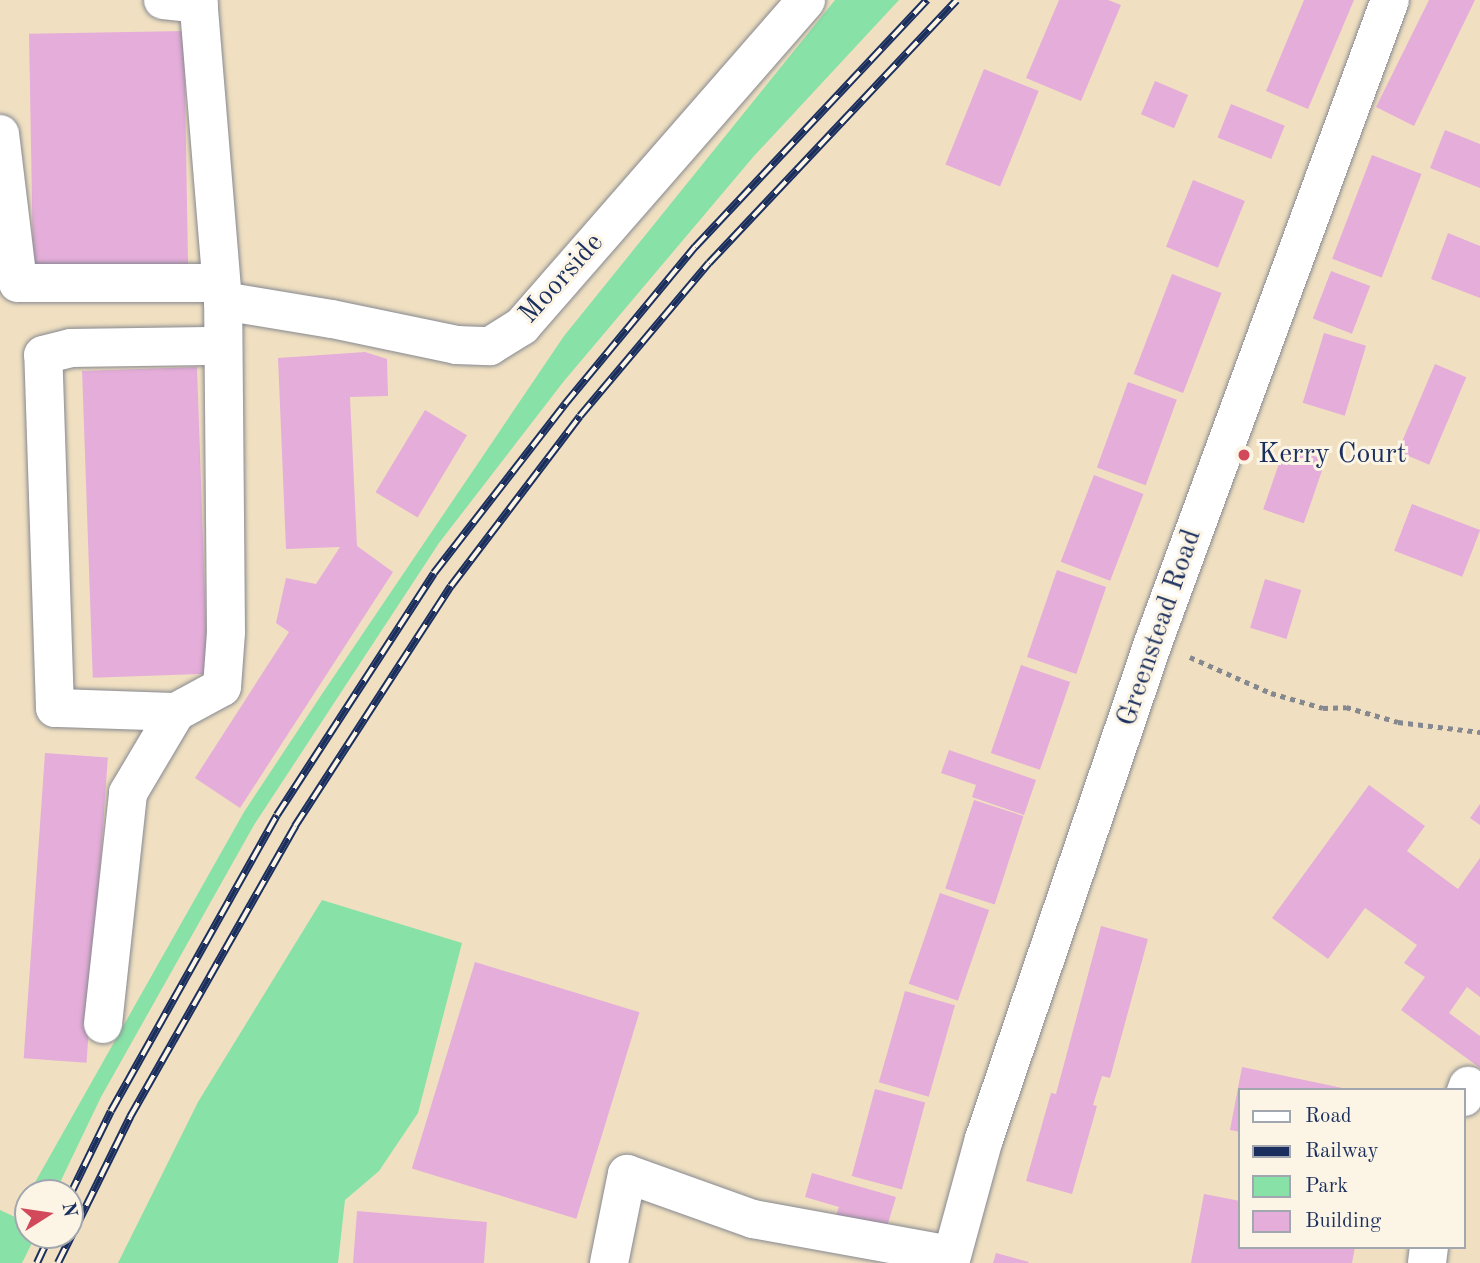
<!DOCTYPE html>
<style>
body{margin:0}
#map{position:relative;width:1480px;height:1263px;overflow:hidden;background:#f0e0c1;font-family:"Old Standard TT",serif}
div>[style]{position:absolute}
.green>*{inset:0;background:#88e1a6}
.building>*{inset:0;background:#e5add9;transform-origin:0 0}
.path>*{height:4.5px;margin-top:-2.25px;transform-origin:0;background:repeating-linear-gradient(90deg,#868890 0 5px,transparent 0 10px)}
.roads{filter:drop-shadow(0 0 2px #868890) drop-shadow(0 0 2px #868890)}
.minor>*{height:38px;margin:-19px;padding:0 19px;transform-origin:19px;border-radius:19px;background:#fff}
.rail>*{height:8px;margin-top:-4px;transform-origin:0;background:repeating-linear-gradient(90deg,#fcf5e5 0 16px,#1b2f5e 0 32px);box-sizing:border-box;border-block:2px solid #1b2f5e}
.dots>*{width:19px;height:19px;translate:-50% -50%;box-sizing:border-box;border:4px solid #fcf5e5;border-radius:50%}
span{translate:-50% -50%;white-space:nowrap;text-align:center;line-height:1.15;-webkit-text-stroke:6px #fcf5e5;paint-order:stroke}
.street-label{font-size:28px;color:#1b2f5e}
.poi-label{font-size:28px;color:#1b2f5e}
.left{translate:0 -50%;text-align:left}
.legend{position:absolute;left:1238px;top:1088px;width:228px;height:161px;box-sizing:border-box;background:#fcf5e5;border:2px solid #a2a6af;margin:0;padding:9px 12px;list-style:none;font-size:21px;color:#1b2f5e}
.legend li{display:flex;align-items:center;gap:14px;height:35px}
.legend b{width:35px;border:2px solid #a2a6af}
.north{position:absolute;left:14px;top:1179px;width:70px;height:70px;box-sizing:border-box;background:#fcf5e5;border:2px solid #a2a6af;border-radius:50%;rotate:78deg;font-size:19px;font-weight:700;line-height:28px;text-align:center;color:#1b2f5e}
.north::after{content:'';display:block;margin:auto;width:24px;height:32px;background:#d1495b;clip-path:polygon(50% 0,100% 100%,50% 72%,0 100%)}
</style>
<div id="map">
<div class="green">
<i style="clip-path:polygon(835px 0,899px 0,754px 156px,564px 381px,439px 543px,254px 825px,101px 1097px,55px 1193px,29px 1193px,244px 812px,322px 694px,564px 336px)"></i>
<i style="clip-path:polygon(322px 900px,462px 943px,418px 1113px,379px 1171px,345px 1200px,338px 1263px,118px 1263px,198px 1102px)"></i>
<i style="clip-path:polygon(28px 1195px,28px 1235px,36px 1235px,22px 1263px,0 1263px,0 1210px,15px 1217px)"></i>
</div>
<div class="building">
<i style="clip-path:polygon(1059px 0,1108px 0,1121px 5px,1081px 101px,1026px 78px)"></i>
<i style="clip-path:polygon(1304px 0,1354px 0,1308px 109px,1266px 91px)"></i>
<i style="clip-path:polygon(1429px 0,1475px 0,1414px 126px,1376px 107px)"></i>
<i style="left:184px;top:31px;width:237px;height:155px;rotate:89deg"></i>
<i style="left:984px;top:69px;width:59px;height:103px;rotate:22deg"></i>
<i style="left:1155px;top:81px;width:36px;height:36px;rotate:23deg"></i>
<i style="left:1231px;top:104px;width:58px;height:36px;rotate:22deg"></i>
<i style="clip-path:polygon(1445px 130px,1480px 144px,1480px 188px,1430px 168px)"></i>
<i style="left:1372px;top:155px;width:53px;height:111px;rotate:21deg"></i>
<i style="left:1193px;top:180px;width:56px;height:72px;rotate:22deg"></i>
<i style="clip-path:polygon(1448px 233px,1480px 246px,1480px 298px,1431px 279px)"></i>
<i style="left:1331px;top:271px;width:42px;height:51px;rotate:21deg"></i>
<i style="left:1172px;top:274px;width:53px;height:107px;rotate:21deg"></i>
<i style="left:1324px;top:333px;width:44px;height:73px;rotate:17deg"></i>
<i style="clip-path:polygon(365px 352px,387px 359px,388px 396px,350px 397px,357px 546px,393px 572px,240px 808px,195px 778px,289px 632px,276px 623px,286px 578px,316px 584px,340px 547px,286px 549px,278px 358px)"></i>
<i style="left:1435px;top:364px;width:34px;height:95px;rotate:23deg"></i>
<i style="left:197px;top:367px;width:307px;height:115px;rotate:88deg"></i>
<i style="left:1128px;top:382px;width:52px;height:91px;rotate:20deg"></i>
<i style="left:425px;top:410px;width:49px;height:96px;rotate:31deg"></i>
<i style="left:1285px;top:446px;width:43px;height:67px;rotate:19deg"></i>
<i style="left:1094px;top:475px;width:53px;height:93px;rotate:21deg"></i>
<i style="left:1412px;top:504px;width:73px;height:50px;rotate:21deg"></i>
<i style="left:1057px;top:570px;width:52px;height:92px;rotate:19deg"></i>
<i style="left:1265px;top:579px;width:38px;height:51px;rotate:17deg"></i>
<i style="left:1021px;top:665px;width:52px;height:93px;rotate:19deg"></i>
<i style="clip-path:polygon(949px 750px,1036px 780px,1024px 815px,972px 797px,976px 785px,941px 773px)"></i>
<i style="left:45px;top:753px;width:63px;height:306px;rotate:4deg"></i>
<i style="clip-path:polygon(1369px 785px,1425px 826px,1407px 851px,1458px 889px,1480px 858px,1480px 997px,1467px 987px,1449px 1013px,1480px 1036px,1480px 1068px,1401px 1010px,1425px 977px,1404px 963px,1417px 945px,1365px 908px,1328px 959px,1272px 918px)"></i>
<i style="left:974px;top:800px;width:52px;height:93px;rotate:18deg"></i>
<i style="clip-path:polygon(1480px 804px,1480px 825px,1470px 818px)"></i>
<i style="left:940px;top:893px;width:52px;height:96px;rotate:19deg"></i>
<i style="clip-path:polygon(1101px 926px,1148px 939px,1110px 1078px,1102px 1076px,1093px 1105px,1097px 1106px,1072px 1194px,1026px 1181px,1051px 1093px,1056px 1094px)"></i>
<i style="left:475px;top:962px;width:172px;height:216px;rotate:17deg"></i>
<i style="left:905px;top:991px;width:52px;height:95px;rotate:16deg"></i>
<i style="clip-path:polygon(1242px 1067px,1347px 1089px,1347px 1090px,1240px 1090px,1240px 1132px,1230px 1130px)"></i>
<i style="left:875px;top:1089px;width:52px;height:90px;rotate:15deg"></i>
<i style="clip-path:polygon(812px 1173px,896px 1197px,885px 1233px,835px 1218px,839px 1207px,805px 1197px)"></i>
<i style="clip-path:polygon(1204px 1194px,1240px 1201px,1240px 1247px,1355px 1247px,1352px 1263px,1191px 1263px)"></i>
<i style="clip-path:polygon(357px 1211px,487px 1222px,484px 1263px,353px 1263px)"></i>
<i style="clip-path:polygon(996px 1253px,1029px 1262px,1028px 1263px,993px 1263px)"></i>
</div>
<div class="path">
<i style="left:1190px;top:657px;width:89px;rotate:24deg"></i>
<i style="left:1271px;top:693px;width:54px;rotate:16.1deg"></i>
<i style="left:1323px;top:708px;width:23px;rotate:-2deg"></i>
<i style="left:1346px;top:707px;width:54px;rotate:16.1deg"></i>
<i style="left:1398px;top:722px;width:83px;rotate:7deg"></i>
</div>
<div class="roads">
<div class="minor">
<i style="left:163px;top:0;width:36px;rotate:6deg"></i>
<i style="left:0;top:134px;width:150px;rotate:83.1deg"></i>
<i style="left:18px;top:283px;width:203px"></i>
<i style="left:223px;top:301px;width:110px;rotate:9.4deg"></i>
<i style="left:332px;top:319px;width:127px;rotate:11.8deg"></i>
<i style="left:456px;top:345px;width:34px;rotate:2deg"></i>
<i style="left:490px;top:346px;width:38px;rotate:-32deg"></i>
<i style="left:522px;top:326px;width:432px;rotate:-48.9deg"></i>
<i style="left:176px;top:712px;width:121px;rotate:-178.1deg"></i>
<i style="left:55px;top:708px;width:353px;rotate:-91.9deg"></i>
<i style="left:43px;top:355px;width:29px;rotate:-14deg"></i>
<i style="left:71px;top:348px;width:152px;rotate:-0.8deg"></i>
<i style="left:103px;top:1024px;width:232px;rotate:-83.8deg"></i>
<i style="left:128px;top:793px;width:94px;rotate:-59.3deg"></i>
<i style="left:176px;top:712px;width:52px;rotate:-28.5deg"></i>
<i style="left:222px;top:687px;width:55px;rotate:-85.8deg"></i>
<i style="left:226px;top:632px;width:331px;rotate:-90.5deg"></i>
<i style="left:223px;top:301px;width:302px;rotate:-94.7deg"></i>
<i style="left:1464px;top:1097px;width:12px;rotate:-70deg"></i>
<i style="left:609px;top:1263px;width:91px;rotate:-78.6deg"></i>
<i style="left:627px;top:1174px;width:134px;rotate:19.7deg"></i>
<i style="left:753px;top:1219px;width:202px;rotate:10.3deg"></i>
<i style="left:950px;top:1263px;width:129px;rotate:-74.7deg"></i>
<i style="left:984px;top:1139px;width:524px;rotate:-71.18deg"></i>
<i style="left:1153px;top:643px;width:685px;rotate:-69.77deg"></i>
<i style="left:1427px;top:1263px;width:16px;rotate:-83deg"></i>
</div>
</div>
<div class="rail">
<i style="left:70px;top:1195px;width:93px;rotate:-64deg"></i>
<i style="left:111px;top:1111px;width:339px;rotate:-60.7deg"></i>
<i style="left:277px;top:815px;width:288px;rotate:-57deg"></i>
<i style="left:434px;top:573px;width:214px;rotate:-52.2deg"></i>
<i style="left:565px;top:404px;width:204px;rotate:-50.4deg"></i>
<i style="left:695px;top:247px;width:339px;rotate:-46.8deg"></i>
<i style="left:37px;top:1263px;width:31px;rotate:-65deg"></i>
<i style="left:58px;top:1263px;width:163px;rotate:-63.7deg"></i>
<i style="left:130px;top:1117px;width:335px;rotate:-60.4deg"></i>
<i style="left:295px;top:826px;width:286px;rotate:-57deg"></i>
<i style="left:451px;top:586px;width:213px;rotate:-52.8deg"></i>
<i style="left:580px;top:416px;width:200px;rotate:-49.9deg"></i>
<i style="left:709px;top:263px;width:361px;rotate:-46.7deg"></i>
</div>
<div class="dots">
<i style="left:1244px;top:455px;background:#d1495b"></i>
</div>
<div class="street-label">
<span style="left:562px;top:279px;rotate:-48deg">Moorside</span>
<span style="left:1160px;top:628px;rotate:-71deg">Greenstead Road</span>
</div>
<div class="poi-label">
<span class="left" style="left:1258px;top:455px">Kerry Court</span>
</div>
<ul class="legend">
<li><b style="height:9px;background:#fff"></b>Road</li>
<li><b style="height:9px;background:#1b2f5e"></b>Railway</li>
<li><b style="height:19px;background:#88e1a6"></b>Park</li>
<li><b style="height:19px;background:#e5add9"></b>Building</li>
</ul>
<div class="north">N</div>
</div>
